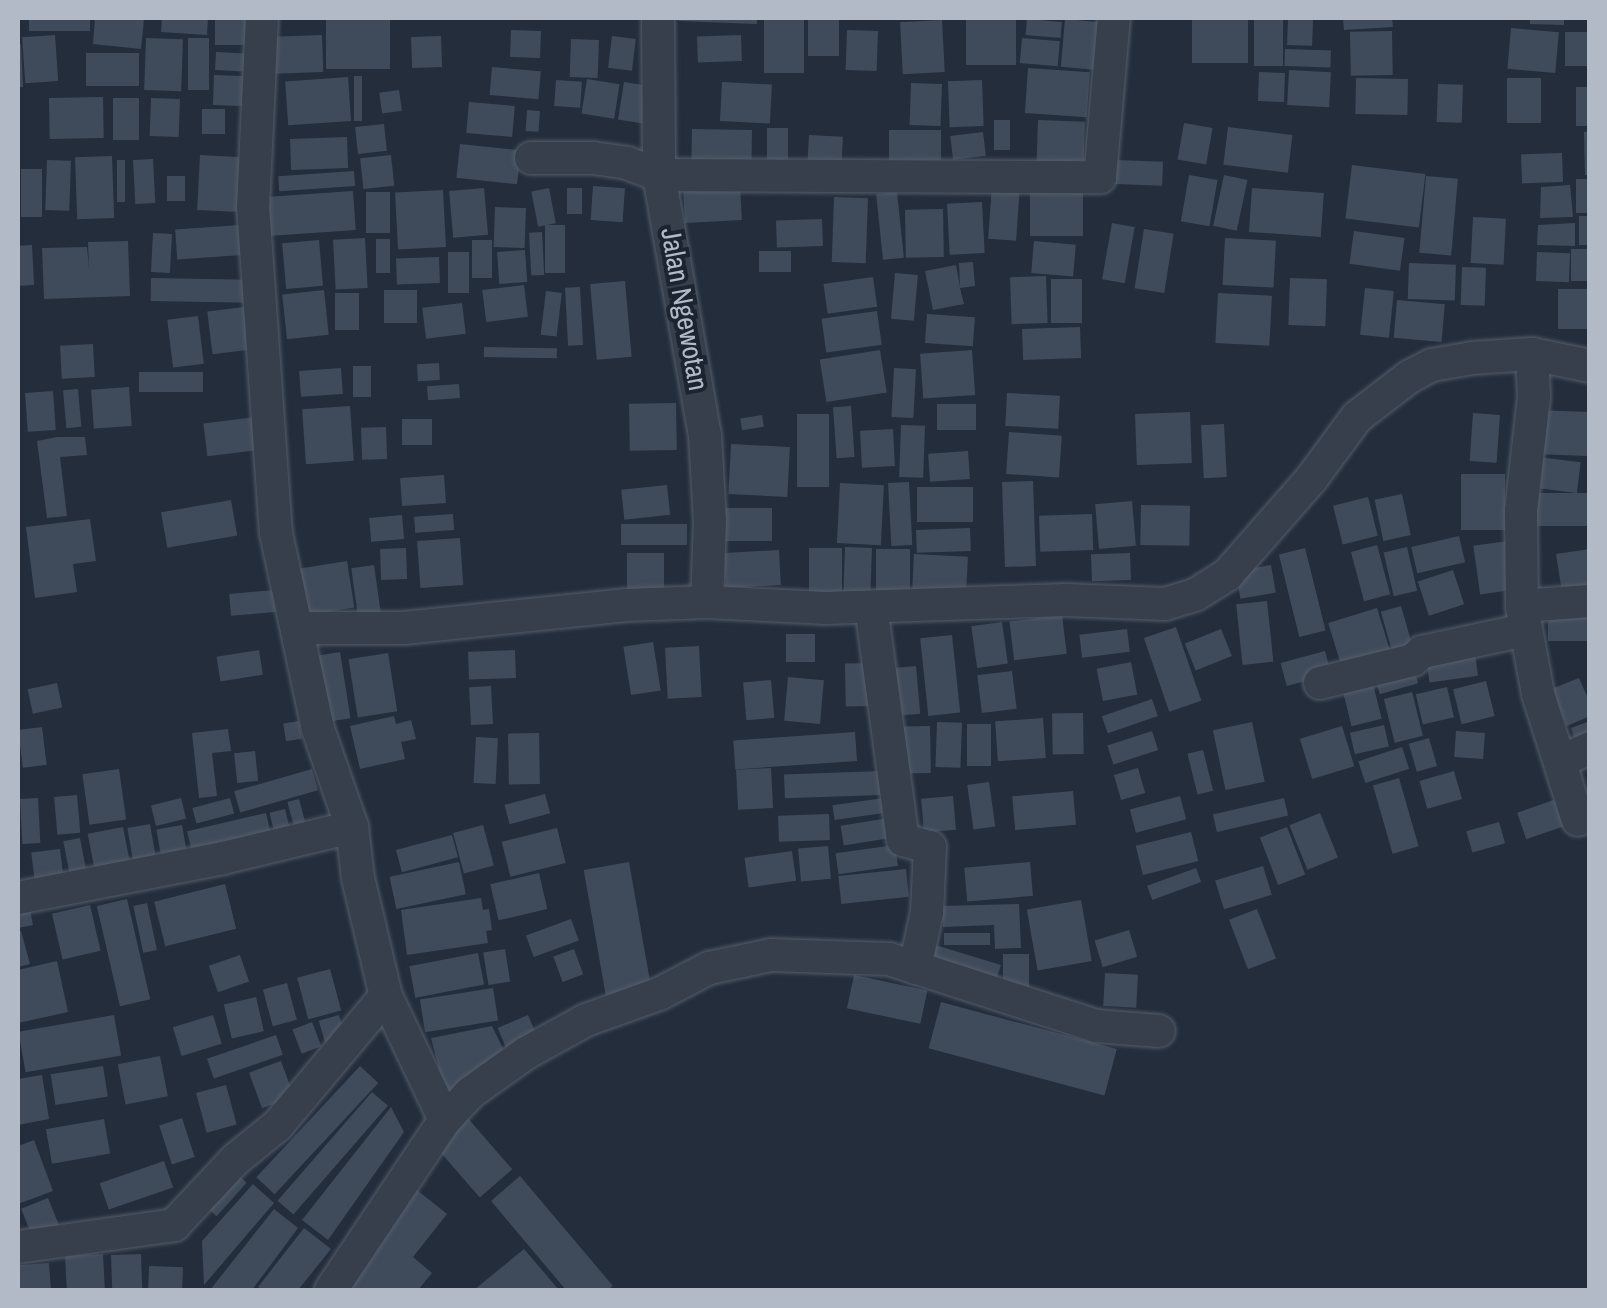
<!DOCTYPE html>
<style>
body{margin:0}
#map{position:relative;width:1607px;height:1308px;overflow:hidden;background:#232d3c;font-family:"Archivo Narrow",sans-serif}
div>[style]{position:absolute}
.building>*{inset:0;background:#3f4b5b;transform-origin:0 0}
.roads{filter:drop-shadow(0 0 2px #555d6a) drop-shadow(0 0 2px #555d6a)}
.minor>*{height:32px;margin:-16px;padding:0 16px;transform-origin:16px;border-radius:16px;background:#373f4d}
span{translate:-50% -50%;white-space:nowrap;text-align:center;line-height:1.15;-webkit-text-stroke:8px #1c2431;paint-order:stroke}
.street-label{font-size:28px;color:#b2bac8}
.frame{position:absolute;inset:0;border:20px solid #b2bac8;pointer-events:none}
</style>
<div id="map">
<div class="building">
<i style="left:29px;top:18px;width:61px;height:13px"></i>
<i style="clip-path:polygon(95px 18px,144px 19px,141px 49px,93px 44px)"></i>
<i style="clip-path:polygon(162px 18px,208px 18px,207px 35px,161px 32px)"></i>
<i style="left:215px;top:18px;width:35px;height:27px"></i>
<i style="left:326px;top:18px;width:64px;height:51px"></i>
<i style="clip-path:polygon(679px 18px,757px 18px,757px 24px,679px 21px)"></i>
<i style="left:764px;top:18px;width:40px;height:55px"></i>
<i style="left:808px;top:18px;width:31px;height:38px"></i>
<i style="left:966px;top:18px;width:50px;height:47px"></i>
<i style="left:1192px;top:18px;width:56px;height:45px"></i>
<i style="left:1254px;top:18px;width:29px;height:48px"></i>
<i style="clip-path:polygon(1343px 18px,1392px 18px,1393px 27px,1344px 30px)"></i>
<i style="clip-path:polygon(1530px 18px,1564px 18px,1564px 25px,1530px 24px)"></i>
<i style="left:1027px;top:19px;width:35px;height:16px;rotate:5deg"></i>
<i style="left:1065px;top:19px;width:33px;height:48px;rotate:5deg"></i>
<i style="left:1288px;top:19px;width:25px;height:26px;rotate:2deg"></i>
<i style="left:942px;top:20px;width:52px;height:42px;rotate:87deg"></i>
<i style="left:1511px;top:28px;width:48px;height:41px;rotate:5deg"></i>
<i style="left:511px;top:30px;width:30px;height:27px;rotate:2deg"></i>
<i style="left:847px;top:30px;width:31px;height:40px;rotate:2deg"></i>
<i style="left:1392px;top:31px;width:44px;height:42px;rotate:89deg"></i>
<i style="left:1565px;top:32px;width:25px;height:34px"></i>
<i style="left:55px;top:35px;width:46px;height:33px;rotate:86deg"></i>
<i style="left:322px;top:35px;width:37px;height:49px;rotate:88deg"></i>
<i style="left:741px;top:35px;width:26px;height:44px;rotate:88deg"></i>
<i style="left:441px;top:36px;width:31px;height:30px;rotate:88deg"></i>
<i style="left:612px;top:36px;width:24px;height:32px;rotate:7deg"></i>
<i style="left:146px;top:38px;width:37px;height:52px;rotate:2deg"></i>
<i style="left:188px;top:38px;width:21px;height:52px"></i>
<i style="left:1022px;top:38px;width:38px;height:25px;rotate:5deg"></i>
<i style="left:571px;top:39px;width:28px;height:38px;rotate:2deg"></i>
<i style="clip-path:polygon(21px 44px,23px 87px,18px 87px,18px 45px)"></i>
<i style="left:1285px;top:49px;width:46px;height:17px;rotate:2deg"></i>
<i style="left:216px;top:52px;width:34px;height:18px;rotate:3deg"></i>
<i style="left:86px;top:53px;width:53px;height:33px"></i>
<i style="left:492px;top:67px;width:49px;height:28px;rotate:5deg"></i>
<i style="left:1028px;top:68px;width:62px;height:45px;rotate:4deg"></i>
<i style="left:1289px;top:70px;width:42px;height:35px;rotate:3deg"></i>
<i style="left:1259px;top:72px;width:26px;height:29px;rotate:2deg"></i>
<i style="left:214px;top:75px;width:33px;height:30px;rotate:2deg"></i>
<i style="left:354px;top:76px;width:8px;height:45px"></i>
<i style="left:348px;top:77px;width:44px;height:63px;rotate:86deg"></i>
<i style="left:1356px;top:78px;width:52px;height:36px;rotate:1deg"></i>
<i style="left:1507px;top:78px;width:34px;height:45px"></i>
<i style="left:587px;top:79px;width:33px;height:35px;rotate:9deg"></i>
<i style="left:556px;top:80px;width:26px;height:26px;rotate:4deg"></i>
<i style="left:982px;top:80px;width:46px;height:34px;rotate:88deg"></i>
<i style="left:624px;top:82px;width:33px;height:38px;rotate:9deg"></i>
<i style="left:722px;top:82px;width:50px;height:39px;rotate:3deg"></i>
<i style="left:911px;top:83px;width:31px;height:42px;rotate:2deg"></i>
<i style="left:1438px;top:84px;width:25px;height:38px;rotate:2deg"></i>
<i style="left:1576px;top:87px;width:14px;height:39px"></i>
<i style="left:399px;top:90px;width:21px;height:20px;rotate:82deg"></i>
<i style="left:103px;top:97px;width:41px;height:54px;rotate:89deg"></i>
<i style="left:113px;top:98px;width:26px;height:42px"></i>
<i style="left:151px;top:98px;width:29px;height:38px;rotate:2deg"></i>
<i style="left:469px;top:102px;width:46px;height:31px;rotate:5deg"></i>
<i style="left:202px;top:109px;width:23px;height:25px"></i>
<i style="left:527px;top:110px;width:13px;height:21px;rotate:4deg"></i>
<i style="left:994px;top:120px;width:16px;height:30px"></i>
<i style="left:1038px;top:120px;width:47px;height:49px;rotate:2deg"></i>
<i style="left:1184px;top:123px;width:29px;height:37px;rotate:10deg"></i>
<i style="left:384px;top:124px;width:27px;height:29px;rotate:84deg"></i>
<i style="left:1228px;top:127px;width:65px;height:38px;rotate:7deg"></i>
<i style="left:767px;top:128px;width:21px;height:46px"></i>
<i style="left:692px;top:129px;width:60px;height:37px;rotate:1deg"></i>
<i style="left:889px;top:130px;width:52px;height:33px"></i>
<i style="clip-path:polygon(1590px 131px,1590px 175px,1585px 175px,1584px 132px)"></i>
<i style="left:983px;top:132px;width:24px;height:33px;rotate:83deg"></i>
<i style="left:809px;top:135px;width:34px;height:36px;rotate:3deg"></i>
<i style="left:347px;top:137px;width:31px;height:57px;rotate:88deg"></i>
<i style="left:460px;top:144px;width:61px;height:34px;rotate:6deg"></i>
<i style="left:1562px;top:153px;width:29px;height:41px;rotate:88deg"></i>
<i style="left:200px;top:155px;width:42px;height:55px;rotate:3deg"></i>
<i style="left:391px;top:155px;width:31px;height:31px;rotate:84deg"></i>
<i style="left:112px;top:156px;width:62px;height:37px;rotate:88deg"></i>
<i style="left:153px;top:159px;width:44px;height:20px;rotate:87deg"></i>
<i style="left:47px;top:160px;width:24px;height:50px;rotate:2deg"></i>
<i style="left:117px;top:160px;width:8px;height:42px"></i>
<i style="left:1116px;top:160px;width:47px;height:24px;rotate:2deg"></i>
<i style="left:1352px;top:165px;width:74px;height:54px;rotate:7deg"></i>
<i style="left:21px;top:169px;width:21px;height:48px"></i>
<i style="left:354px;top:171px;width:15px;height:76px;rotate:86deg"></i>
<i style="left:1189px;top:175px;width:29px;height:47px;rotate:10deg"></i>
<i style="left:1224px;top:175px;width:24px;height:52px;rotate:12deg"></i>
<i style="left:167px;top:176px;width:18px;height:25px"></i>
<i style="left:1426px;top:176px;width:32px;height:77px;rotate:5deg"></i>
<i style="left:1576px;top:179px;width:14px;height:34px"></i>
<i style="left:740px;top:184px;width:36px;height:57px;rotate:87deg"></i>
<i style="left:992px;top:184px;width:28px;height:55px;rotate:4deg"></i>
<i style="clip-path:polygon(1570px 185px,1573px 217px,1540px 218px,1541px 187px)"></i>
<i style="left:593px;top:186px;width:32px;height:34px;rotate:4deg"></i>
<i style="left:484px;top:188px;width:47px;height:35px;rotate:85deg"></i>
<i style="left:549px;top:188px;width:36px;height:18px;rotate:79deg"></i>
<i style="left:567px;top:188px;width:15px;height:26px"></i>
<i style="left:1252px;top:188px;width:72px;height:44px;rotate:4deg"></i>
<i style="left:1083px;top:189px;width:47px;height:53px;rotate:90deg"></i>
<i style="left:443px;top:190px;width:57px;height:48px;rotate:87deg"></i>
<i style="left:353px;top:191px;width:39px;height:91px;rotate:86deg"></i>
<i style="left:366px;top:192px;width:24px;height:41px"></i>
<i style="left:897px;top:192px;width:66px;height:21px;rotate:84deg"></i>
<i style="left:834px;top:197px;width:34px;height:65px;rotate:2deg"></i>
<i style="left:982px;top:202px;width:51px;height:35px;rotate:87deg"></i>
<i style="left:495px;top:207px;width:31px;height:40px;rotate:2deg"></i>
<i style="left:943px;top:209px;width:48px;height:38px;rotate:89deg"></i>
<i style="left:1579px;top:216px;width:11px;height:29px"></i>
<i style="left:1473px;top:217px;width:33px;height:46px;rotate:3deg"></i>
<i style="left:822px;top:219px;width:27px;height:46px;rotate:88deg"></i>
<i style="left:1112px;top:223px;width:23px;height:57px;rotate:10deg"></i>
<i style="clip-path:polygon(1575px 223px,1575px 246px,1537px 245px,1538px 225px)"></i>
<i style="left:240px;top:225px;width:30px;height:65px;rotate:86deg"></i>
<i style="left:545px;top:225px;width:20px;height:48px"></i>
<i style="left:1144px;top:229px;width:30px;height:60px;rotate:9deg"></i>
<i style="left:1354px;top:231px;width:51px;height:33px;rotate:8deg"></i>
<i style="left:542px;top:232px;width:43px;height:13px;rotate:87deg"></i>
<i style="left:153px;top:233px;width:19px;height:39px;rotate:3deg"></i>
<i style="left:365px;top:238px;width:50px;height:32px;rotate:87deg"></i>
<i style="left:1225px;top:238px;width:51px;height:47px;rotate:3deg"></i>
<i style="left:376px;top:239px;width:14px;height:34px"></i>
<i style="left:319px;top:240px;width:46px;height:37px;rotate:85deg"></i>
<i style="left:472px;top:240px;width:20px;height:38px"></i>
<i style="clip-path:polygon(128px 241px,130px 296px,44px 299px,42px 248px,87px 247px,89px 269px,88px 242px)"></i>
<i style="left:1034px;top:241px;width:42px;height:32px;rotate:5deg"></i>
<i style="left:32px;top:245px;width:40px;height:14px;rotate:87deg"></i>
<i style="left:1571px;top:249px;width:19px;height:32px"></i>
<i style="left:525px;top:250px;width:32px;height:28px;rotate:86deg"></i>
<i style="left:759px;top:251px;width:32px;height:21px"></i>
<i style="left:448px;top:252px;width:21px;height:41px"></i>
<i style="left:1537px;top:252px;width:33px;height:29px;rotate:2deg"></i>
<i style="left:439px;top:257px;width:26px;height:43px;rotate:88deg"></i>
<i style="clip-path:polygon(973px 262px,975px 286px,960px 288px,964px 304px,933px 310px,925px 271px,956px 265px,960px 287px,959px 263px)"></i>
<i style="left:1409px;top:263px;width:47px;height:36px;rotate:2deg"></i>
<i style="left:1462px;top:267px;width:24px;height:38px;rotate:2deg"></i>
<i style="left:895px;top:273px;width:23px;height:46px;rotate:5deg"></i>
<i style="left:1046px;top:276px;width:47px;height:36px;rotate:88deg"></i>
<i style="left:873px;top:277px;width:30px;height:50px;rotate:82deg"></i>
<i style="left:151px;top:278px;width:101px;height:23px;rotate:1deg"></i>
<i style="left:1290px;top:278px;width:37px;height:47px;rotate:2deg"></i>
<i style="left:1051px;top:279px;width:31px;height:44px"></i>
<i style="left:625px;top:281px;width:76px;height:35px;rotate:85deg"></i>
<i style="left:524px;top:285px;width:32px;height:42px;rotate:83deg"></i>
<i style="left:580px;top:287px;width:58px;height:15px;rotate:87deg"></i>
<i style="left:1365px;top:288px;width:29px;height:47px;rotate:6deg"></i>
<i style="left:1590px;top:289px;width:40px;height:32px;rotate:90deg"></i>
<i style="left:324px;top:290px;width:45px;height:42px;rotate:84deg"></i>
<i style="left:417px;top:290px;width:33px;height:33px;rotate:90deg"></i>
<i style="left:546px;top:291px;width:16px;height:44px;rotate:7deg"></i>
<i style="left:335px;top:293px;width:24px;height:37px"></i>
<i style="left:1218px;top:293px;width:54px;height:50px;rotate:3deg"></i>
<i style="left:1397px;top:300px;width:48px;height:38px;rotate:5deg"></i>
<i style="left:462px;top:303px;width:31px;height:40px;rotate:83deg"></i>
<i style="left:244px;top:307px;width:43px;height:37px;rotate:83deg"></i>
<i style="left:877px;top:311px;width:34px;height:56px;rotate:82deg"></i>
<i style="left:927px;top:314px;width:48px;height:29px;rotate:4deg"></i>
<i style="left:198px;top:316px;width:48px;height:31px;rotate:83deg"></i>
<i style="left:1080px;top:327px;width:31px;height:58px;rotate:88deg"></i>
<i style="left:93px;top:344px;width:33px;height:33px;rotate:87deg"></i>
<i style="left:484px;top:347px;width:73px;height:10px;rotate:1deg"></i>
<i style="left:880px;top:350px;width:43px;height:61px;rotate:81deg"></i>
<i style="left:972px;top:350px;width:45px;height:52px;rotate:86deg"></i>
<i style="left:439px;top:363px;width:17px;height:22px;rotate:87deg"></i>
<i style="left:353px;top:366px;width:18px;height:31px"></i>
<i style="left:341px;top:368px;width:26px;height:42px;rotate:86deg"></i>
<i style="left:894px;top:368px;width:22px;height:49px;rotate:3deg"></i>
<i style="left:203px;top:372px;width:20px;height:64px;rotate:90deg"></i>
<i style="left:459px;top:384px;width:14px;height:32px;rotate:86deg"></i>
<i style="left:129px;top:387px;width:39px;height:38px;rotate:86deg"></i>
<i style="left:78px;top:389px;width:38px;height:15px;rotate:85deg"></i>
<i style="left:53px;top:391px;width:39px;height:28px;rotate:86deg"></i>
<i style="left:1007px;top:393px;width:53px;height:33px;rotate:3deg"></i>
<i style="left:676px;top:403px;width:47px;height:47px;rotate:89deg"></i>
<i style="left:937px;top:404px;width:39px;height:26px"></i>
<i style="left:350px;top:406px;width:55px;height:48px;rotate:86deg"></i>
<i style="left:851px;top:406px;width:51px;height:18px;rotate:86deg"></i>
<i style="left:1535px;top:410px;width:55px;height:44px;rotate:2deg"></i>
<i style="left:1190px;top:412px;width:51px;height:55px;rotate:88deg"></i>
<i style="left:1473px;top:413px;width:27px;height:48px;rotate:4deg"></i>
<i style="left:797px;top:414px;width:32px;height:73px"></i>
<i style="left:762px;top:415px;width:12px;height:22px;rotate:81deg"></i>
<i style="left:256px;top:417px;width:33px;height:53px;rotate:83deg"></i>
<i style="left:402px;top:419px;width:30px;height:26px"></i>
<i style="left:1224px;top:424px;width:53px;height:23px;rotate:87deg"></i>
<i style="left:901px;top:425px;width:24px;height:52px;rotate:2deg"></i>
<i style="left:386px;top:427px;width:32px;height:25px;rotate:88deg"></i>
<i style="left:893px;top:429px;width:37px;height:33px;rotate:87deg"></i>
<i style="left:1009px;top:432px;width:53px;height:42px;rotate:4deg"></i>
<i style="clip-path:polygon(57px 437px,85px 437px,87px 455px,60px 457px,67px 516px,47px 518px,37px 441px)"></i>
<i style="left:731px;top:444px;width:59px;height:50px;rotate:3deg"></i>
<i style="left:968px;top:451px;width:28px;height:40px;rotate:86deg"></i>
<i style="left:1530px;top:456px;width:51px;height:31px;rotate:7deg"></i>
<i style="left:1461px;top:474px;width:44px;height:56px"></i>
<i style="left:444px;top:475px;width:28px;height:44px;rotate:86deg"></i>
<i style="left:1033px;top:481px;width:85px;height:31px;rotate:88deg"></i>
<i style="left:909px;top:482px;width:63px;height:21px;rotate:87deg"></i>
<i style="left:840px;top:483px;width:44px;height:60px;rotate:3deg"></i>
<i style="left:667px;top:485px;width:30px;height:46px;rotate:84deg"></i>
<i style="left:917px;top:487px;width:56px;height:35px"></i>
<i style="left:1590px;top:493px;width:33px;height:62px;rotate:90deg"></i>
<i style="left:1402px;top:494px;width:42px;height:28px;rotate:78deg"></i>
<i style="left:1368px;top:497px;width:40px;height:36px;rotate:76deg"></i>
<i style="left:231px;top:500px;width:36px;height:71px;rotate:80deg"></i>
<i style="left:1132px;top:501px;width:45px;height:37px;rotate:85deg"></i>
<i style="left:1141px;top:505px;width:49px;height:40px;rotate:1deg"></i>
<i style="left:772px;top:508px;width:33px;height:54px;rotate:90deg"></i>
<i style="left:453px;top:514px;width:16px;height:39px;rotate:86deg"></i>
<i style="left:1092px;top:514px;width:36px;height:53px;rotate:88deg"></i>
<i style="left:402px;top:515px;width:24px;height:33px;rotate:85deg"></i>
<i style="clip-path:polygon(90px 519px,96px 561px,73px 564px,77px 592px,35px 598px,26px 527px)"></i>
<i style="left:621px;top:524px;width:66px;height:21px"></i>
<i style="left:970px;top:528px;width:23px;height:54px;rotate:88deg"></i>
<i style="left:1459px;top:536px;width:27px;height:49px;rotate:77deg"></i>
<i style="left:460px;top:538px;width:47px;height:43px;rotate:86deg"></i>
<i style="left:1508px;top:541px;width:49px;height:35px;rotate:82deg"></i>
<i style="left:1377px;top:545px;width:51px;height:27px;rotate:75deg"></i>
<i style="left:845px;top:547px;width:27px;height:49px;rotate:2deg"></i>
<i style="left:1407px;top:547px;width:45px;height:24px;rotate:77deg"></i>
<i style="left:406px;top:548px;width:31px;height:26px;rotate:88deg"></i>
<i style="left:809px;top:548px;width:33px;height:45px"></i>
<i style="left:1305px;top:548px;width:85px;height:27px;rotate:76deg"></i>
<i style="left:876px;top:549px;width:34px;height:43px"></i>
<i style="clip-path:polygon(1590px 549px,1590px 593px,1563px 598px,1556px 554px)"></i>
<i style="left:779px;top:550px;width:35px;height:55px;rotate:87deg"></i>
<i style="left:627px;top:553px;width:37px;height:37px"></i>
<i style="left:1130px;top:553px;width:27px;height:39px;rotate:88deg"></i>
<i style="left:914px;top:554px;width:54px;height:37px;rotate:3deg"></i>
<i style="left:347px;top:561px;width:47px;height:49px;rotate:81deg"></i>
<i style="left:374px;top:565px;width:48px;height:23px;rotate:82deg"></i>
<i style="left:1271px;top:565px;width:28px;height:36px;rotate:80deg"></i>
<i style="left:1453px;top:570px;width:36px;height:37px;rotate:72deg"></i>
<i style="left:274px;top:590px;width:22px;height:45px;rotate:85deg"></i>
<i style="left:1267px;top:601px;width:61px;height:31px;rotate:84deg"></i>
<i style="left:1401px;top:606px;width:52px;height:21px;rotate:74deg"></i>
<i style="left:1590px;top:607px;width:34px;height:42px;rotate:90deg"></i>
<i style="left:1377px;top:608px;width:52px;height:51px;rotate:73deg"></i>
<i style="left:1062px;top:615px;width:39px;height:53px;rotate:83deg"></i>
<i style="left:1002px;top:622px;width:42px;height:31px;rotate:82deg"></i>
<i style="left:1176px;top:627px;width:78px;height:34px;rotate:71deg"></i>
<i style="left:1127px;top:629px;width:23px;height:48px;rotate:83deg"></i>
<i style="left:1221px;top:629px;width:29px;height:39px;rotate:68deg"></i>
<i style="left:786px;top:634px;width:29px;height:28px"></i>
<i style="left:952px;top:635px;width:78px;height:32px;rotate:84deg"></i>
<i style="left:653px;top:642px;width:49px;height:30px;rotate:81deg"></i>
<i style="left:699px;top:646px;width:51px;height:34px;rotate:87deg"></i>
<i style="left:1474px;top:647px;width:29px;height:49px;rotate:82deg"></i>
<i style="left:259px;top:650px;width:25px;height:43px;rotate:81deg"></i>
<i style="left:515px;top:650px;width:28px;height:47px;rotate:88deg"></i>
<i style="left:1325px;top:651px;width:24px;height:46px;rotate:75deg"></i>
<i style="left:340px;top:652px;width:67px;height:30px;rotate:81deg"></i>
<i style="left:388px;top:653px;width:59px;height:40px;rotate:81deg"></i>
<i style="left:1131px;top:662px;width:33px;height:35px;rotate:79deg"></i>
<i style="left:871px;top:663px;width:43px;height:26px;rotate:89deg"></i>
<i style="left:1413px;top:665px;width:19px;height:40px;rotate:74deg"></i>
<i style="left:916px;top:666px;width:48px;height:30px;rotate:85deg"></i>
<i style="left:1012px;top:671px;width:38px;height:35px;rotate:83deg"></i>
<i style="left:788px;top:677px;width:36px;height:44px;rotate:5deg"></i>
<i style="clip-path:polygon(1579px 678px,1590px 703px,1590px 716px,1567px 726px,1551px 689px)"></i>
<i style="left:771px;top:680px;width:38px;height:28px;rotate:85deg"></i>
<i style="left:1372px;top:680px;width:40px;height:31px;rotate:76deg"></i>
<i style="left:1486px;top:681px;width:36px;height:34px;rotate:76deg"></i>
<i style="left:57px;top:683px;width:25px;height:30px;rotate:78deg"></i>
<i style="left:491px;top:686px;width:38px;height:22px;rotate:87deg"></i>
<i style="left:1447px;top:687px;width:31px;height:32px;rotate:77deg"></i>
<i style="left:1412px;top:692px;width:45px;height:29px;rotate:76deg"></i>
<i style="left:1152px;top:699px;width:18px;height:53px;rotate:71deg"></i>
<i style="left:1083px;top:713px;width:41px;height:31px;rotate:89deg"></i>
<i style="clip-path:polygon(394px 716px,396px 724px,411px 720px,416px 739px,401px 742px,405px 759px,360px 769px,350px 726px)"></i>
<i style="left:1043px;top:718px;width:40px;height:48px;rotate:86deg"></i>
<i style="left:299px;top:721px;width:18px;height:16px;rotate:81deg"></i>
<i style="clip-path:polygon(1590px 721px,1590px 738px,1576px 743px,1571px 728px)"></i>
<i style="left:937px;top:722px;width:25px;height:45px;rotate:2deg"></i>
<i style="left:1252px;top:722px;width:61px;height:40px;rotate:78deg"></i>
<i style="left:967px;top:724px;width:24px;height:42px"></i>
<i style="left:1384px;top:725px;width:22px;height:35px;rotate:77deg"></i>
<i style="left:930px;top:726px;width:47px;height:31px;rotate:89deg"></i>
<i style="left:1342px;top:726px;width:42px;height:44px;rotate:73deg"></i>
<i style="left:42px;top:727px;width:38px;height:24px;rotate:83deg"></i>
<i style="clip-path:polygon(228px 729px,231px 751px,212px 753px,217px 796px,199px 798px,192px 733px)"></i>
<i style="left:1152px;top:731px;width:20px;height:47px;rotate:72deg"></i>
<i style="left:1456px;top:731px;width:29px;height:26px;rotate:4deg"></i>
<i style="left:855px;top:732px;width:29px;height:122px;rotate:86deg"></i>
<i style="left:539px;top:733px;width:51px;height:31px;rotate:89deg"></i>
<i style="left:476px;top:737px;width:22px;height:46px;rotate:3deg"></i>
<i style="left:1429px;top:738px;width:29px;height:21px;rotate:74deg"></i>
<i style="left:1402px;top:747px;width:23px;height:46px;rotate:72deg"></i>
<i style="left:1203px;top:750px;width:42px;height:16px;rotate:76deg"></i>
<i style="left:255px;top:751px;width:30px;height:21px;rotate:84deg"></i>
<i style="left:771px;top:768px;width:40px;height:35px;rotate:87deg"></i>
<i style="left:1138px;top:768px;width:26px;height:25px;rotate:74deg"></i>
<i style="left:119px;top:769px;width:51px;height:37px;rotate:82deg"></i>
<i style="left:312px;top:769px;width:22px;height:81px;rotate:74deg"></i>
<i style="left:881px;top:771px;width:24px;height:97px;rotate:88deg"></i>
<i style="left:1454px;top:771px;width:29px;height:36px;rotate:74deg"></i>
<i style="left:1399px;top:778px;width:71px;height:27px;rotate:74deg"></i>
<i style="left:989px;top:782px;width:45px;height:22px;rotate:82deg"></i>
<i style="left:1073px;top:791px;width:34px;height:61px;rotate:85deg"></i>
<i style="left:545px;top:794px;width:20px;height:42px;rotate:75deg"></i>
<i style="left:77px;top:795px;width:38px;height:23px;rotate:85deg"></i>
<i style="left:953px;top:796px;width:34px;height:32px;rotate:85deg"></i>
<i style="left:1180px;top:796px;width:24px;height:52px;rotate:75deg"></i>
<i style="left:38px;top:798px;width:45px;height:18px;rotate:87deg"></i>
<i style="left:181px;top:798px;width:21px;height:31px;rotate:76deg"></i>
<i style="left:230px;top:798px;width:16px;height:39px;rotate:75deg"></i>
<i style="left:884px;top:798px;width:15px;height:52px;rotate:82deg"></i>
<i style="left:1284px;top:798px;width:18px;height:73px;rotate:77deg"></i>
<i style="left:299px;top:799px;width:35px;height:12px;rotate:75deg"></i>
<i style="left:1554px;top:800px;width:28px;height:39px;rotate:71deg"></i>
<i style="left:285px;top:809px;width:29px;height:16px;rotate:76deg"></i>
<i style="left:266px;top:813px;width:28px;height:81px;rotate:77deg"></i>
<i style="left:1320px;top:813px;width:48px;height:33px;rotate:68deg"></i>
<i style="left:829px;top:814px;width:26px;height:51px;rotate:88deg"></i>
<i style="left:889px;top:818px;width:20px;height:49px;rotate:81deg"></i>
<i style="left:1499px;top:822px;width:22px;height:34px;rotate:74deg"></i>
<i style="left:150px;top:824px;width:41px;height:23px;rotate:80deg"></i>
<i style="left:182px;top:825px;width:35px;height:26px;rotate:80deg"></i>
<i style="left:483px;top:825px;width:42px;height:31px;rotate:75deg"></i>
<i style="left:123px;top:827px;width:44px;height:36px;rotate:79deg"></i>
<i style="left:1287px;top:827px;width:51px;height:29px;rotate:69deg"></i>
<i style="left:557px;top:828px;width:36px;height:57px;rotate:76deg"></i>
<i style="left:1191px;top:832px;width:30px;height:57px;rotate:76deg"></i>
<i style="left:452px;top:835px;width:23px;height:58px;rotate:75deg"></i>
<i style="left:80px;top:838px;width:42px;height:17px;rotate:79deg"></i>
<i style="left:895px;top:845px;width:21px;height:60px;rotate:82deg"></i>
<i style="left:828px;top:846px;width:33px;height:30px;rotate:85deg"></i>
<i style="left:60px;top:849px;width:33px;height:29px;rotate:83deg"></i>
<i style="left:792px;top:851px;width:30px;height:48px;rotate:82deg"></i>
<i style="left:459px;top:862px;width:33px;height:71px;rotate:78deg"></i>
<i style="left:629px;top:862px;width:129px;height:46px;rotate:80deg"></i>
<i style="left:1030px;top:862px;width:34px;height:66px;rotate:85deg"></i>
<i style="left:1263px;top:866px;width:30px;height:50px;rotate:73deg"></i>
<i style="left:1196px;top:868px;width:15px;height:52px;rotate:70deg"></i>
<i style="left:906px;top:869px;width:28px;height:68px;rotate:84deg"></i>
<i style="left:539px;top:873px;width:37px;height:50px;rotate:77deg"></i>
<i style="left:225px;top:884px;width:46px;height:73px;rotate:76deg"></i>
<i style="clip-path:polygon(481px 898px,483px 910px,489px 909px,492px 930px,486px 931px,488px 943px,407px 955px,401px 910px)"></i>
<i style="left:127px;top:899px;width:103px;height:31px;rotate:77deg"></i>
<i style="left:1081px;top:900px;width:62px;height:55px;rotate:80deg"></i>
<i style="left:147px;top:903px;width:48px;height:14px;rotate:78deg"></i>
<i style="clip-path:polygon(1019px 904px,1021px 948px,995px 949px,994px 925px,943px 927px,942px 906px)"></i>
<i style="clip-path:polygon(29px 905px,33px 925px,18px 928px,18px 907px)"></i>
<i style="left:90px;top:905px;width:47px;height:39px;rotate:77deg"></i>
<i style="left:1257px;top:909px;width:53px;height:30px;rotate:69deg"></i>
<i style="left:571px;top:919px;width:23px;height:48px;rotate:70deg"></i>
<i style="left:1129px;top:930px;width:28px;height:36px;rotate:73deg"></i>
<i style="clip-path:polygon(21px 931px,30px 964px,18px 967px,18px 932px)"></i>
<i style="left:944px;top:933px;width:46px;height:12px"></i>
<i style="left:932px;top:944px;width:72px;height:20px;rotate:17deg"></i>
<i style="left:505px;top:949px;width:33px;height:22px;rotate:81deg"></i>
<i style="left:574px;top:949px;width:27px;height:22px;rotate:70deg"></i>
<i style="left:478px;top:953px;width:32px;height:70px;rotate:79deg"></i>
<i style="left:1003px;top:954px;width:26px;height:40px"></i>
<i style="left:240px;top:955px;width:28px;height:33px;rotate:71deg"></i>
<i style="clip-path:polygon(57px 961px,68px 1012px,18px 1023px,18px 970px)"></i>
<i style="left:330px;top:969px;width:43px;height:34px;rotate:75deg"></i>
<i style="left:1105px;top:973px;width:33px;height:33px;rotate:3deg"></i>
<i style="left:854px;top:975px;width:75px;height:34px;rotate:12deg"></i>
<i style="left:287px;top:983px;width:38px;height:25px;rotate:75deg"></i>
<i style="left:493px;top:988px;width:33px;height:74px;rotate:81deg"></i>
<i style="left:256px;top:997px;width:35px;height:33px;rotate:77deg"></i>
<i style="left:941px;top:1002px;width:182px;height:48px;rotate:15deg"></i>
<i style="left:114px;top:1015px;width:41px;height:97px;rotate:80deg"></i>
<i style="left:213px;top:1015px;width:30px;height:42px;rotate:73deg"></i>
<i style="left:339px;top:1015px;width:22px;height:21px;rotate:74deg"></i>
<i style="left:528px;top:1015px;width:26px;height:33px;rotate:67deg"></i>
<i style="left:312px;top:1022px;width:26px;height:21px;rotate:69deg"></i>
<i style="clip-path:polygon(492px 1026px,509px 1061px,448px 1103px,431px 1038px)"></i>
<i style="left:276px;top:1035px;width:21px;height:73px;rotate:71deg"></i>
<i style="left:160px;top:1056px;width:41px;height:43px;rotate:79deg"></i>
<i style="left:281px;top:1061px;width:38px;height:34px;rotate:70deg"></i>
<i style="left:103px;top:1066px;width:31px;height:53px;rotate:81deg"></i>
<i style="left:360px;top:1066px;width:25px;height:152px;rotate:43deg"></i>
<i style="clip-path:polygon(42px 1075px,49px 1119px,18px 1125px,18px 1079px)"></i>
<i style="left:226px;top:1085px;width:41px;height:31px;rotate:75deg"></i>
<i style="left:372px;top:1092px;width:21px;height:144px;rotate:41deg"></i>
<i style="clip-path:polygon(391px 1107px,404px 1132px,328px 1240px,302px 1220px)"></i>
<i style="left:465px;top:1115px;width:72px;height:43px;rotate:49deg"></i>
<i style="left:182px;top:1118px;width:41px;height:24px;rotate:72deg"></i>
<i style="left:104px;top:1119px;width:35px;height:59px;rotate:80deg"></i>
<i style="clip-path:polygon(34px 1140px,53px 1191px,18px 1204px,18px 1146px)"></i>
<i style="left:164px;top:1161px;width:28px;height:68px;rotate:71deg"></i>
<i style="left:237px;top:1174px;width:13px;height:45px;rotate:42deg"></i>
<i style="clip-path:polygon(520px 1176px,613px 1286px,607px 1290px,566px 1290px,491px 1201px)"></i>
<i style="clip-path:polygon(253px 1184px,274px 1203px,204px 1285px,202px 1241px)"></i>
<i style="clip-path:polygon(412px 1186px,447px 1214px,413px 1257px,432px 1273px,418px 1290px,351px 1290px,338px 1280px)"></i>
<i style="left:48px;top:1198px;width:31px;height:29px;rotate:68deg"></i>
<i style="clip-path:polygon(274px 1209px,298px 1228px,252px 1290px,210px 1290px)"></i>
<i style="clip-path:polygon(304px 1228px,331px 1249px,298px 1290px,263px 1290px,258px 1287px)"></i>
<i style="clip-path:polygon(524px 1249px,559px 1290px,474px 1290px)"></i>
<i style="left:103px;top:1254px;width:36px;height:38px;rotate:87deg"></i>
<i style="left:141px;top:1254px;width:36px;height:30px;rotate:88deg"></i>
<i style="left:49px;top:1263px;width:27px;height:31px;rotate:86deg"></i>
<i style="left:149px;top:1266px;width:34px;height:24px;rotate:2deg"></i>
</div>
<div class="roads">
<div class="minor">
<i style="left:262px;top:18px;width:188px;rotate:92.7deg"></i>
<i style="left:253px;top:206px;width:328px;rotate:86deg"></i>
<i style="left:276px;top:533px;width:200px;rotate:77.9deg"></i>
<i style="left:318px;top:729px;width:104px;rotate:70.9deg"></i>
<i style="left:352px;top:827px;width:51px;rotate:83.3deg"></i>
<i style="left:358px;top:878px;width:121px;rotate:76.7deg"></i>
<i style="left:386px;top:996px;width:137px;rotate:64.6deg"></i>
<i style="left:658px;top:18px;width:157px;rotate:89.6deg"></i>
<i style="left:659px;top:175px;width:264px;rotate:80deg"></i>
<i style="left:705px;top:435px;width:86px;rotate:86.7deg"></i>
<i style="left:710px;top:521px;width:81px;rotate:92.1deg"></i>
<i style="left:531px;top:158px;width:62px"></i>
<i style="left:593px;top:158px;width:34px;rotate:8deg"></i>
<i style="left:627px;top:163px;width:34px;rotate:21deg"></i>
<i style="left:659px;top:175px;width:441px;rotate:0.3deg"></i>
<i style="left:1100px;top:177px;width:160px;rotate:-85deg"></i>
<i style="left:1532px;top:354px;width:43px;rotate:87.3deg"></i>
<i style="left:1534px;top:397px;width:115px;rotate:96.5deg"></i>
<i style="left:1521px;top:511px;width:95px;rotate:89.4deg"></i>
<i style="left:1522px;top:606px;width:89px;rotate:79.7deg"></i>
<i style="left:1538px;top:694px;width:132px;rotate:72.4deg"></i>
<i style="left:1522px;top:606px;width:68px;rotate:-4.2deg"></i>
<i style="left:871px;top:607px;width:235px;rotate:82.2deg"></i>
<i style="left:903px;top:840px;width:28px;rotate:15deg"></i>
<i style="left:930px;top:847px;width:65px;rotate:92.6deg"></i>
<i style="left:927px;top:912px;width:57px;rotate:102.1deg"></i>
<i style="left:298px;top:628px;width:106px"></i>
<i style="left:404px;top:628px;width:224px;rotate:-5.9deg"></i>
<i style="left:627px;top:605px;width:80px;rotate:-2.1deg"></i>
<i style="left:707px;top:602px;width:118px;rotate:2.9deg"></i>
<i style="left:825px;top:608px;width:241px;rotate:-1.9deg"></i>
<i style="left:1066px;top:600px;width:99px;rotate:2.3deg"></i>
<i style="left:1165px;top:604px;width:31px;rotate:-17deg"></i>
<i style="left:1195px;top:595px;width:39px;rotate:-32deg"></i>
<i style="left:1228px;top:574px;width:128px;rotate:-48.8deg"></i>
<i style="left:1312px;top:478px;width:76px;rotate:-53.6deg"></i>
<i style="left:1357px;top:417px;width:66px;rotate:-37.6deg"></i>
<i style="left:1409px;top:377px;width:26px;rotate:-28deg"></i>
<i style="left:1432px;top:365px;width:41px;rotate:-9.9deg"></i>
<i style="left:1472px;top:358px;width:60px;rotate:-3.8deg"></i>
<i style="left:1532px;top:354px;width:59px;rotate:11.7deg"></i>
<i style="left:1320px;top:683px;width:96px;rotate:-13.9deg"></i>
<i style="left:1413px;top:660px;width:12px;rotate:-42deg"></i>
<i style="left:1422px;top:652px;width:105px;rotate:-12.1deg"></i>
<i style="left:1560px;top:761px;width:33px;rotate:-23deg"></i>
<i style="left:18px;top:898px;width:209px;rotate:-11deg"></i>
<i style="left:223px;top:858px;width:133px;rotate:-13.5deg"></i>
<i style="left:18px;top:1247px;width:158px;rotate:-8deg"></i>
<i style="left:174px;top:1225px;width:91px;rotate:-46.8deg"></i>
<i style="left:236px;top:1159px;width:54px;rotate:-39deg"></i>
<i style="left:278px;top:1125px;width:168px;rotate:-50.1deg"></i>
<i style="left:331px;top:1290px;width:205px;rotate:-56.2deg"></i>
<i style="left:445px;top:1120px;width:37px;rotate:-47deg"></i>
<i style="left:470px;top:1093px;width:69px;rotate:-35.5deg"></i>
<i style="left:526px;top:1053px;width:68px;rotate:-28.8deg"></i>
<i style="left:586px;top:1020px;width:77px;rotate:-19.6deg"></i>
<i style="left:659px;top:994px;width:56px;rotate:-27.5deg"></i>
<i style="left:709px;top:968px;width:63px;rotate:-11.8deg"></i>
<i style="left:771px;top:955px;width:118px;rotate:1.9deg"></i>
<i style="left:889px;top:959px;width:218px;rotate:17.9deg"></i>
<i style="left:1096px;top:1026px;width:63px;rotate:4.5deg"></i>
</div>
</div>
<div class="street-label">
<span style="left:685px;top:309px;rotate:80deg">Jalan Ngewotan</span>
</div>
<div class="frame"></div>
</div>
